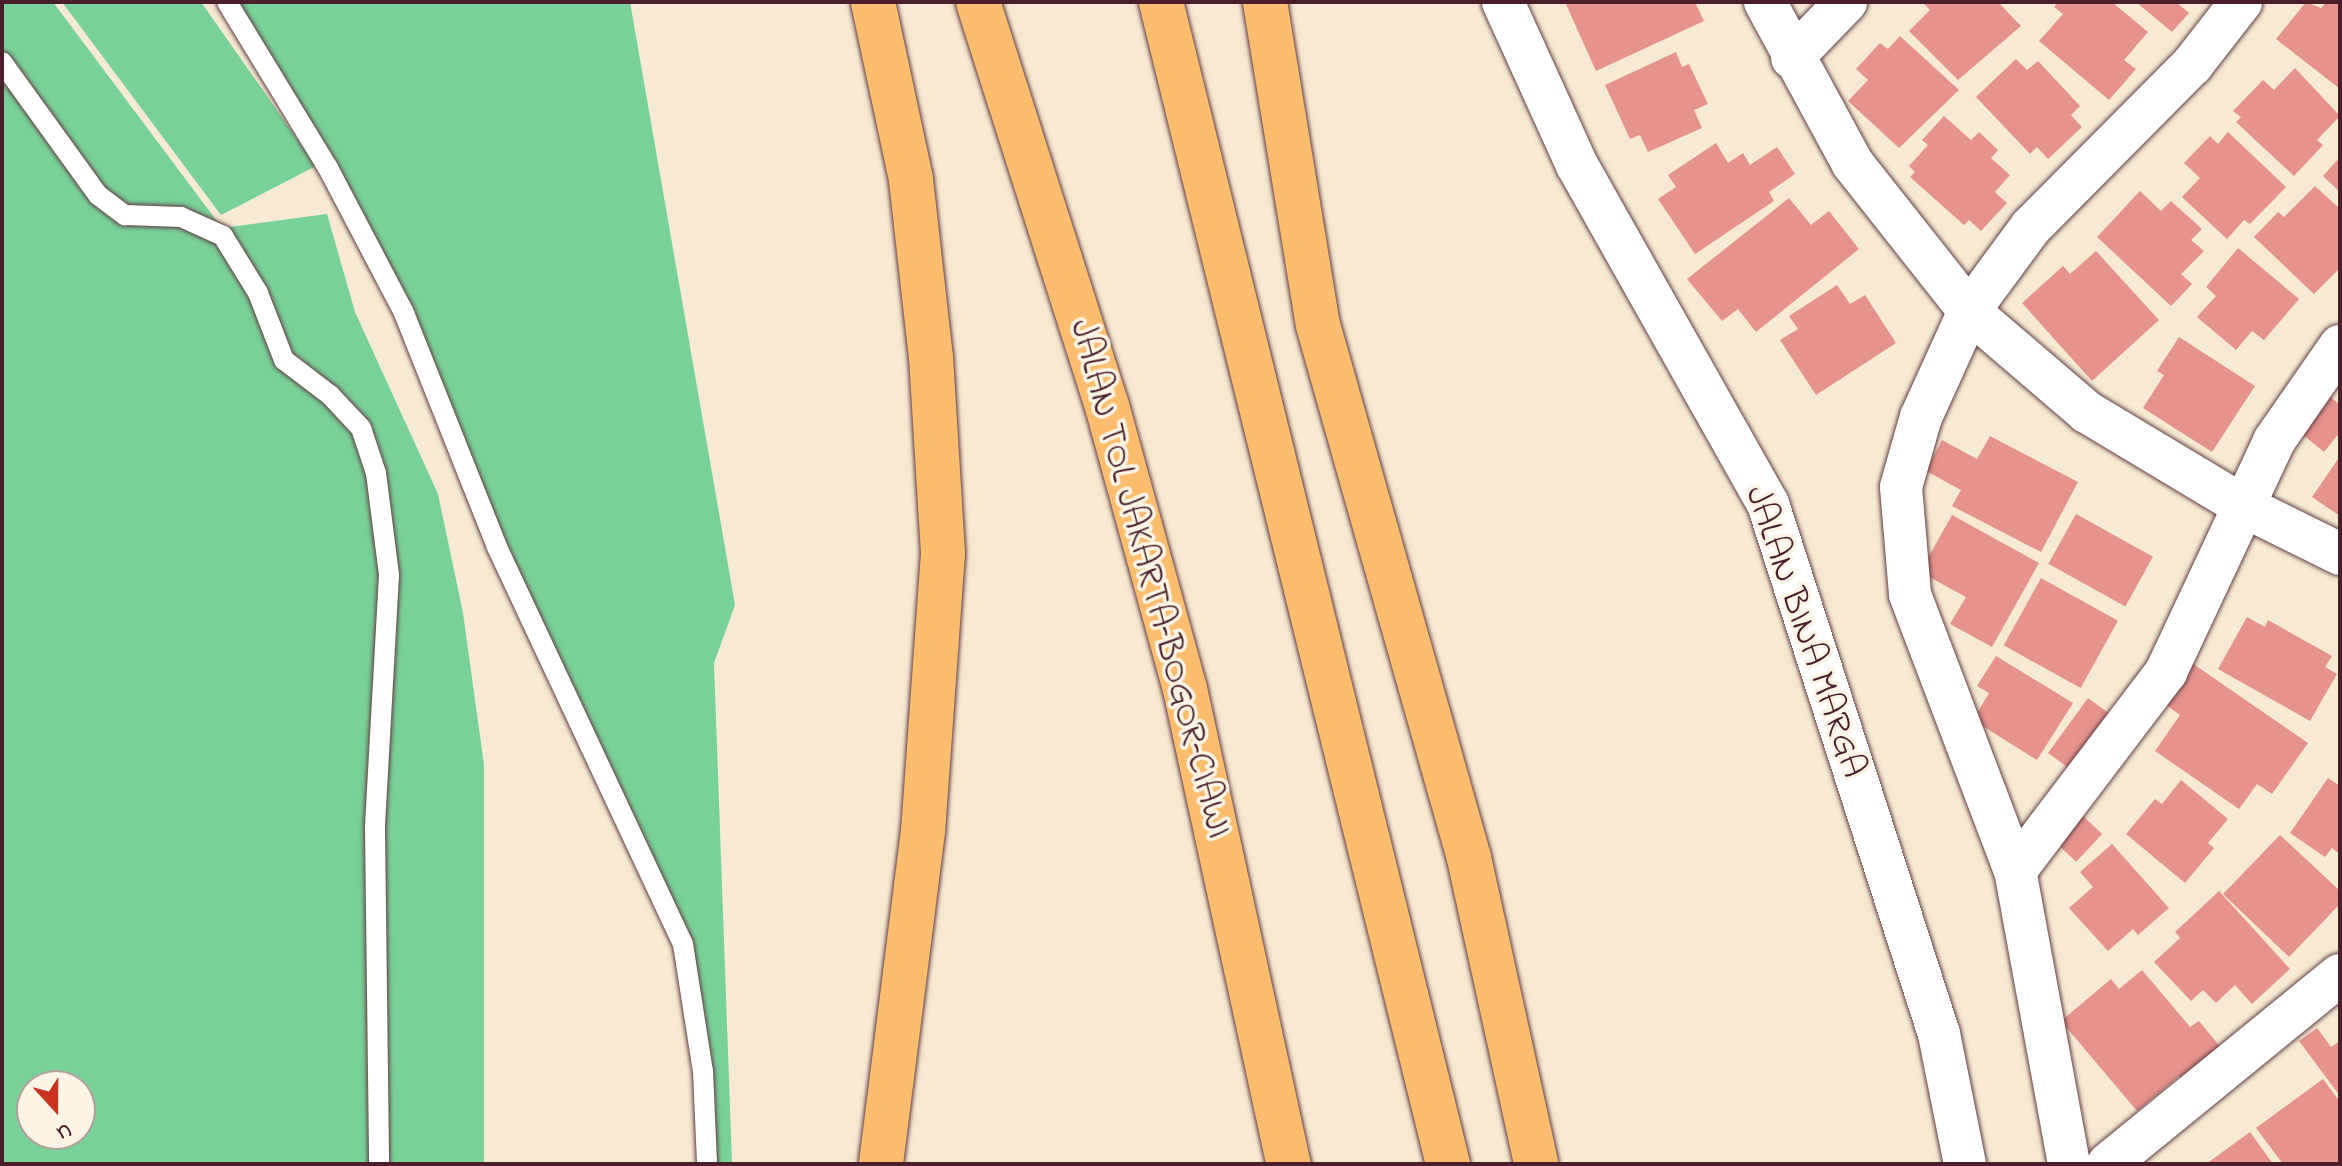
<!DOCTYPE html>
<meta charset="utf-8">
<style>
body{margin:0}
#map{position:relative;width:2342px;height:1166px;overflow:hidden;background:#f6ead2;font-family:"Indie Flower",sans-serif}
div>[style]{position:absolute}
.green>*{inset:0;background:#78d198}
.building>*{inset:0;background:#e5938c;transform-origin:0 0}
.roads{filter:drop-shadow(0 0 2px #643d44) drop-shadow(0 0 2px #643d44)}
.lane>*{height:20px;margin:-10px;padding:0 10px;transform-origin:10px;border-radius:10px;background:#fff}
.street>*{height:42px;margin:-21px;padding:0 21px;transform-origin:21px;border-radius:21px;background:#fff}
.highway>*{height:44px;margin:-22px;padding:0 22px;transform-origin:22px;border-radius:22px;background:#fcbd6f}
span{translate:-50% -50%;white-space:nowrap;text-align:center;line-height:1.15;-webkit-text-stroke:7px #fcf5e5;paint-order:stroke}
.street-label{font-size:36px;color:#4a1f2b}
.frame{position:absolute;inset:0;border:4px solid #4a1f2b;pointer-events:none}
.north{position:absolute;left:16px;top:1070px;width:80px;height:80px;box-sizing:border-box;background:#fcf5e5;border:2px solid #b59f9b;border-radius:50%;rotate:159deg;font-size:22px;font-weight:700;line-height:32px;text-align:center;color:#4a1f2b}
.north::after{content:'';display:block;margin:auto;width:28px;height:36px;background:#c8321e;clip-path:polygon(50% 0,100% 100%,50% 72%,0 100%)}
</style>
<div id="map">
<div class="green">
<i style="clip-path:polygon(evenodd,2px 2px,53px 2px,222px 228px,327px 214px,355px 312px,438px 494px,463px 613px,484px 765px,484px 1164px,2px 1164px,2px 2px,32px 1086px,80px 1086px,80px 1134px,32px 1134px,32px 1086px)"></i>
<i style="clip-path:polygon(62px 2px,201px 2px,316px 166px,221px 215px)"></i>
<i style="clip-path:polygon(223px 2px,630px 2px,735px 605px,714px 663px,732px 1164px,706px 1164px,683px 944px,404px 313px)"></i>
</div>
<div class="building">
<i style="clip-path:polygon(1565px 2px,1695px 2px,1704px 21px,1596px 71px)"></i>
<i style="clip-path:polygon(1922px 2px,1998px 2px,2021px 26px,1958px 80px,1909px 31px,1930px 10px)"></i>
<i style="clip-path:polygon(2058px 2px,2112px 2px,2148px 32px,2124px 60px,2136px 69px,2109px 100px,2039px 41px,2063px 14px,2054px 7px)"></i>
<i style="clip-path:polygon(2136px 2px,2176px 2px,2189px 13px,2172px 32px)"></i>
<i style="clip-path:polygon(2306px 2px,2321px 8px,2326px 2px,2340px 2px,2340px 89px,2276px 39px)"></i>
<i style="clip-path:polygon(1900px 36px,1959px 90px,1899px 148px,1848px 101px,1868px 80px,1856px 69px,1880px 43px,1888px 49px)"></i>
<i style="clip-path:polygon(1676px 52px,1682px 67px,1689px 64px,1708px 104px,1694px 110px,1702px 128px,1648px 152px,1640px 135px,1630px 139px,1605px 85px)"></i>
<i style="clip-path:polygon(2016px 59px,2027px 70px,2038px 61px,2080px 106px,2071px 115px,2082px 127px,2048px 159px,2037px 147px,2030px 154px,1976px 97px)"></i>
<i style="clip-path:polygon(2295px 68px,2340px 116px,2317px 140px,2323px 145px,2294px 176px,2236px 122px,2241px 117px,2233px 111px,2263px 80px,2274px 90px)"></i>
<i style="clip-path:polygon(1944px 116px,1971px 140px,1979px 132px,1998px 150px,1991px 158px,2010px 175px,1995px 192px,2007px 203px,1981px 231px,1969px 220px,1964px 225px,1910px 177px,1915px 172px,1909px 166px,1928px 145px,1922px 140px)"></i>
<i style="clip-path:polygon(2228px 132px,2286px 187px,2250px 224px,2244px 220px,2227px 239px,2182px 197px,2200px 178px,2184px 163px,2210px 136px,2218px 144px)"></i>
<i style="clip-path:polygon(1716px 143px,1728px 163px,1743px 153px,1750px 165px,1777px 147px,1795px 174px,1769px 192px,1774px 201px,1695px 254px,1658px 199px,1676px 187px,1668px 175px)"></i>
<i style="clip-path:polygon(2340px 157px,2340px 192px,2323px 176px)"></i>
<i style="clip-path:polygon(2315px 186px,2340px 209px,2340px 268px,2314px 294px,2254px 237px,2278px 212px,2284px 217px)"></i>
<i style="clip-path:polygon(2140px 191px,2161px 211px,2171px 201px,2202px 229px,2191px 240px,2204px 251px,2181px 274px,2192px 284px,2171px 306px,2097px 237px)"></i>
<i style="clip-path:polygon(1789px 198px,1811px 225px,1829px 211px,1859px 249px,1756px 332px,1738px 309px,1722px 321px,1687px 279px)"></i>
<i style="clip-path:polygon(2238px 248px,2299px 299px,2264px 340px,2252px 331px,2236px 350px,2197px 317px,2216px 296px,2206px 287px)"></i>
<i style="clip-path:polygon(2096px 251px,2159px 320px,2092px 381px,2022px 303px,2063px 266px,2070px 274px)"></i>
<i style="clip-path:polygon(1837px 285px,1850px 304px,1865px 295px,1896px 343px,1816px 395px,1780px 340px,1798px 329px,1789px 316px)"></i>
<i style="clip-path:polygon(2179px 337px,2255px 386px,2212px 452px,2143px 408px,2164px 375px,2157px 371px)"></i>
<i style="clip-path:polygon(2327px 394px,2340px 405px,2340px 432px,2324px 452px,2297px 430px)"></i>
<i style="clip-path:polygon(1990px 436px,2078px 482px,2041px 552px,1952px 506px,1961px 490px,1926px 471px,1942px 440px,1977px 459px)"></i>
<i style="clip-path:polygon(2340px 456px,2340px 516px,2312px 497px)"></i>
<i style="left:2076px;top:514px;width:88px;height:57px;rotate:29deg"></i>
<i style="clip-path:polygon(1952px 515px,2039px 563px,1992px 647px,1950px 624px,1966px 597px,1920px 572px)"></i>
<i style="left:2041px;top:578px;width:88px;height:77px;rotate:29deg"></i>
<i style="clip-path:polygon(2247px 617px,2265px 627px,2268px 620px,2332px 656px,2325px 667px,2337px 674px,2310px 721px,2218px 669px)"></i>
<i style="clip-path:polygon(1996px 656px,2073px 703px,2037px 760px,1973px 720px,1989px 693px,1977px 686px)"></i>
<i style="clip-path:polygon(2186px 659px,2308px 743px,2272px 794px,2257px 784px,2239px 809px,2155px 751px,2180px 715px,2158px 699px)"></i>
<i style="left:2088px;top:698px;width:36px;height:68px;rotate:36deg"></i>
<i style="clip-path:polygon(2328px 778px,2340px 786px,2340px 854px,2332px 848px,2325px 857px,2290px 833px)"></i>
<i style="clip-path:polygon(2181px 780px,2228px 819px,2208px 843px,2214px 848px,2185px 883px,2126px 834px,2155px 799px,2162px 804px)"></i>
<i style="left:2070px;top:804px;width:44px;height:38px;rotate:43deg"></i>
<i style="clip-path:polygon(2280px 835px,2340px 891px,2340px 904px,2289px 957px,2223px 894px)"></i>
<i style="clip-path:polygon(2112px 844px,2169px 908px,2138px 935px,2133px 929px,2108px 951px,2069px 908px,2093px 887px,2080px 872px)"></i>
<i style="clip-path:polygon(2219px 891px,2290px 969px,2252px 1004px,2235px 985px,2216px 1003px,2203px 990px,2191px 1001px,2154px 962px,2180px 938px,2175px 932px)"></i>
<i style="clip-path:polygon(2142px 970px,2190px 1027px,2199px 1021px,2227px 1055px,2189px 1087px,2179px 1076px,2137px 1111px,2061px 1021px,2111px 979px,2119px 989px)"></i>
<i style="clip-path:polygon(2317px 1028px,2331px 1047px,2340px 1041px,2340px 1096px,2299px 1041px)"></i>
<i style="clip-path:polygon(2323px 1079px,2340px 1102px,2340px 1164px,2283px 1164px,2256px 1128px)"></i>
<i style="clip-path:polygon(2250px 1132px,2273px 1164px,2206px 1164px)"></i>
</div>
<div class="roads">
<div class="lane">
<i style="left:227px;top:2px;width:194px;rotate:58.7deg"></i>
<i style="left:328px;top:168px;width:164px;rotate:62.3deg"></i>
<i style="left:404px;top:313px;width:252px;rotate:68.3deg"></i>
<i style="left:497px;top:547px;width:438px;rotate:64.9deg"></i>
<i style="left:683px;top:944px;width:129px;rotate:81.1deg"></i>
<i style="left:703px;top:1071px;width:93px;rotate:87.5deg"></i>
<i style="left:2px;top:62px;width:164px;rotate:54.2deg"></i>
<i style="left:98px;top:195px;width:34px;rotate:37deg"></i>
<i style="left:125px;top:215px;width:56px;rotate:2deg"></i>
<i style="left:181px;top:217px;width:46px;rotate:24.3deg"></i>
<i style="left:223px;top:236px;width:67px;rotate:58.4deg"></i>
<i style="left:258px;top:293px;width:72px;rotate:68.8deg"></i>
<i style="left:284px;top:360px;width:58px;rotate:37.3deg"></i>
<i style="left:330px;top:395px;width:45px;rotate:46.8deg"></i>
<i style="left:361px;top:428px;width:47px;rotate:71.6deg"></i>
<i style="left:376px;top:473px;width:103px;rotate:82.7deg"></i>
<i style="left:389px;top:575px;width:253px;rotate:93.2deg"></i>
<i style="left:375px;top:828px;width:336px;rotate:89.3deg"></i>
</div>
<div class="street">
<i style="left:1503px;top:2px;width:179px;rotate:65.6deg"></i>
<i style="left:1577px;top:165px;width:389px;rotate:60.6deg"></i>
<i style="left:1768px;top:504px;width:557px;rotate:72.12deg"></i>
<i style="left:1939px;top:1034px;width:133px;rotate:78.7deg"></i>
<i style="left:1765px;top:2px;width:184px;rotate:61.5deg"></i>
<i style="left:1853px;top:164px;width:187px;rotate:51.7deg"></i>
<i style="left:1969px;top:311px;width:155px;rotate:40.6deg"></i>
<i style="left:2087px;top:412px;width:184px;rotate:31deg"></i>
<i style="left:2245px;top:507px;width:106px;rotate:26.3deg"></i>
<i style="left:1792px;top:58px;width:78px;rotate:-46deg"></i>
<i style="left:2015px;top:871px;width:250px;rotate:-52.8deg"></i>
<i style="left:2166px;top:672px;width:255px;rotate:-64.9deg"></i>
<i style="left:2274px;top:441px;width:116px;rotate:-55.2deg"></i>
<i style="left:2069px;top:1164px;width:298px;rotate:-100.4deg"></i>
<i style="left:2015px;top:871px;width:296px;rotate:-110.8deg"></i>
<i style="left:1910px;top:594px;width:107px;rotate:-94.8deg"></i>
<i style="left:1901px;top:487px;width:73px;rotate:-74.1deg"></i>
<i style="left:1921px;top:417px;width:116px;rotate:-65.6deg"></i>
<i style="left:1969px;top:311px;width:104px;rotate:-53.6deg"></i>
<i style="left:2031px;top:227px;width:228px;rotate:-45.2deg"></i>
<i style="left:2192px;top:65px;width:80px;rotate:-52.1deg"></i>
<i style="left:2108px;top:1164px;width:299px;rotate:-39.2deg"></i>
</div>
<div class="highway">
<i style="left:873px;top:2px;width:182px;rotate:77.9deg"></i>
<i style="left:911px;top:180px;width:178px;rotate:83.6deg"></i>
<i style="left:931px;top:357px;width:196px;rotate:86.5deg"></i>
<i style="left:943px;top:553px;width:279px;rotate:94.1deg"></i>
<i style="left:923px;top:831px;width:336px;rotate:97.2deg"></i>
<i style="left:978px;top:2px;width:424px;rotate:72.3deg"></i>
<i style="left:1107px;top:406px;width:294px;rotate:74.6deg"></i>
<i style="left:1185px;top:689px;width:486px;rotate:77.7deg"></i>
<i style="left:1161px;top:2px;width:1197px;rotate:76.13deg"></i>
<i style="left:1265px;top:2px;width:327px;rotate:80.7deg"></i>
<i style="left:1318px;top:325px;width:554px;rotate:74.18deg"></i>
<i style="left:1469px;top:858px;width:313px;rotate:77.6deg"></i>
</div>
</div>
<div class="street-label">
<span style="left:1149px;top:579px;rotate:75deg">JALAN TOL JAKARTA–BOGOR–CIAWI</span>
<span style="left:1804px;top:632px;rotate:71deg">JALAN BINA MARGA</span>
</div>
<div class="frame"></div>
<div class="north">U</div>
</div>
